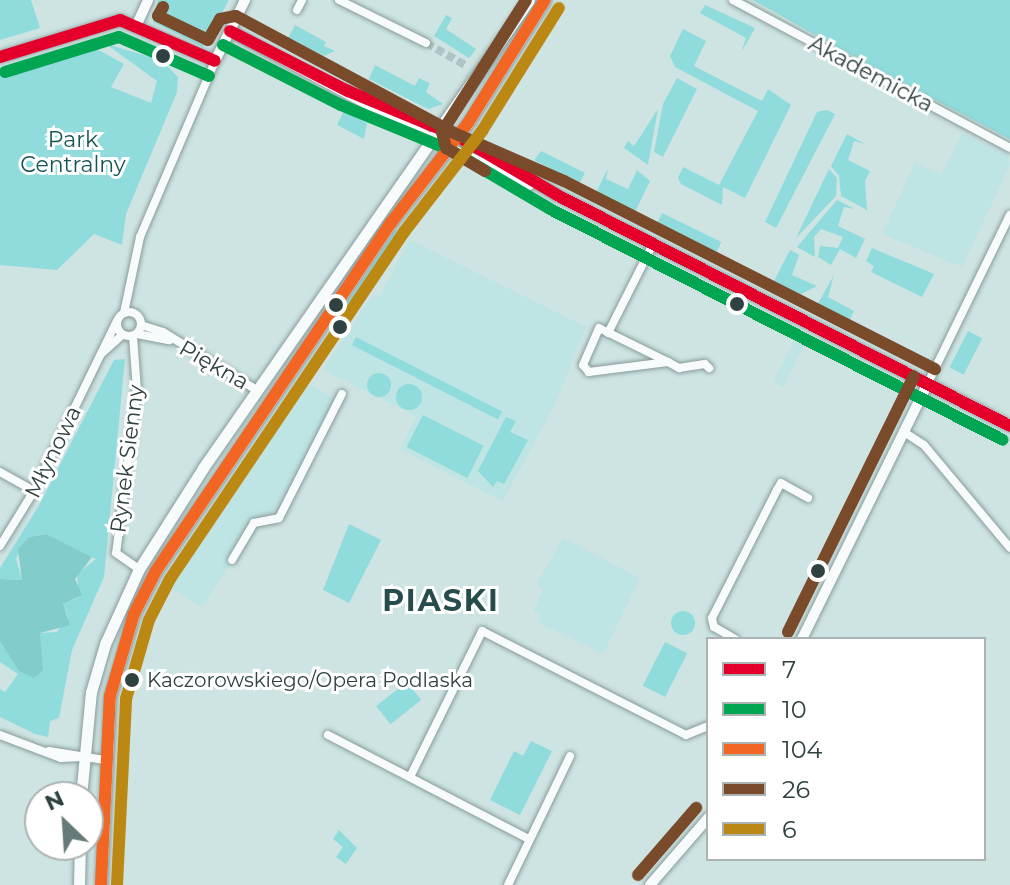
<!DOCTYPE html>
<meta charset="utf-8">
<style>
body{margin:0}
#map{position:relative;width:1010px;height:885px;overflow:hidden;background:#cde4e3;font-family:Montserrat,sans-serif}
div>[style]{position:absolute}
.built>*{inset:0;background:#bee4e4;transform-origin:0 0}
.green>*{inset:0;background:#90dbdb;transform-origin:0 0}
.round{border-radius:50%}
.forest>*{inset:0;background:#83cccc}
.minor-tunnel>*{height:8px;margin-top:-4px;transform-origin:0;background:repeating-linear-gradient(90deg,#aec3c3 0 8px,transparent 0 12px)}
.roads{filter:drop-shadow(0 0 2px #899b9a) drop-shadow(0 0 2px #899b9a)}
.minor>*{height:8px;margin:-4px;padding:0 4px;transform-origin:4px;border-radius:4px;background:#f8fbfb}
.minor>.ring{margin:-4px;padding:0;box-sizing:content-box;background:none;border:8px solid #f8fbfb;border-radius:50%}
.tertiary>*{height:10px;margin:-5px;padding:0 5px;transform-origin:5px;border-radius:5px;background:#f8fbfb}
.secondary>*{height:11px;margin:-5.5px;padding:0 5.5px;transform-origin:5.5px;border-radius:5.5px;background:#f8fbfb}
.bus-1>*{height:12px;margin:-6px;padding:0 6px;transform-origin:6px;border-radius:6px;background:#e4002b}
.bus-2>*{height:12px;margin:-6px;padding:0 6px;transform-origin:6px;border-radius:6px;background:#00a651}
.bus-3>*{height:12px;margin:-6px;padding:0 6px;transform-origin:6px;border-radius:6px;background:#f26522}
.bus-4>*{height:12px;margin:-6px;padding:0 6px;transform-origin:6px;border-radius:6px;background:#7a4b2a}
.bus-5>*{height:12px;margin:-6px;padding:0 6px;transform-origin:6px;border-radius:6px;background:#bb8814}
.dots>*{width:22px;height:22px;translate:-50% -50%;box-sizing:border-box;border:4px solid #fff;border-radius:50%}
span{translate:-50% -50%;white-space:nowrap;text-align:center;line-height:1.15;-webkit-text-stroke:6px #fff;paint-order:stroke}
.bus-label{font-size:20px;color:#304141}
.left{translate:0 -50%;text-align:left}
.street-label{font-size:22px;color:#304141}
.park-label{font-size:22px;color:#165657}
.district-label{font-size:30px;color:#274c4c;font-weight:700;letter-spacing:2px}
.legend{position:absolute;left:706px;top:637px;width:280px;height:224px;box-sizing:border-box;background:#fff;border:2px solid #acb3b3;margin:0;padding:10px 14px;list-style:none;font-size:24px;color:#304141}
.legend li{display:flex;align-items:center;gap:16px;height:40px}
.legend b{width:40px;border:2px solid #acb3b3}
.north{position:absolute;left:24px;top:781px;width:80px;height:80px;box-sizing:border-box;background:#fff;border:2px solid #acb3b3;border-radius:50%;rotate:335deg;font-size:22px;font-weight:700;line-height:32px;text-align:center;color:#304141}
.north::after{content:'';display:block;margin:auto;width:28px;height:36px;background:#677a7a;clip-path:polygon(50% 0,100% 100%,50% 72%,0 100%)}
</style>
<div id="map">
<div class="built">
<i style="clip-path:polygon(962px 133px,1008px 156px,1010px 165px,962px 267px,882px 234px,915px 163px,941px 175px)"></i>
<i style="clip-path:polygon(410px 240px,586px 327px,556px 402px,503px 501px,400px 449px,416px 416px,323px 370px,373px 295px,379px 297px)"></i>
<i style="left:794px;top:341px;width:11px;height:46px;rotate:27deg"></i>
<i style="clip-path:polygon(304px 383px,336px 398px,279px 513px,262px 516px,202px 607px,171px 589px,177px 565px)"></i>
<i style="clip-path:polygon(563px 538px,640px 578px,603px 654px,538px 622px,541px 615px,533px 611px,543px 591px,537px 583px)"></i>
</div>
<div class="green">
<i style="clip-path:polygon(0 0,31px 0,40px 28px,0 40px)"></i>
<i style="clip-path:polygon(158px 0,228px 0,228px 2px,203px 47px,153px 22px)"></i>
<i style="clip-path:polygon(753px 0,1010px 0,1010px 139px,878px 70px)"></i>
<i style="clip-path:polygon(705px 5px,755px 28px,741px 53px,746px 38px,700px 13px)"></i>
<i style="clip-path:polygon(446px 15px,452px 18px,446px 29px,476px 49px,469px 58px,434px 36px)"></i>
<i style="clip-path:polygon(295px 25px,326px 42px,324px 46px,335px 51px,324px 56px,288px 38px)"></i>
<i style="clip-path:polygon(683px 29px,706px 41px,694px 66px,762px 101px,768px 89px,791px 105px,745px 198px,723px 187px,722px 205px,681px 184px,678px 178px,683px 167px,719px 185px,758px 111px,675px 67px,670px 56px)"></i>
<i style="clip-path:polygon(106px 44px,161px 60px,178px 77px,177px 92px,126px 214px,122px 245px,94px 234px,57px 270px,0 265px,0 72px,93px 47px,124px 64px,111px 87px,151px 103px,157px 81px)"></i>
<i style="clip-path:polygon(375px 65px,415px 86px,419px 78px,430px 83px,426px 92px,443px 104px,428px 109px,369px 79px)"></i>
<i style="clip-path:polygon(677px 78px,697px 89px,663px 157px,654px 152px,663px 104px)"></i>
<i style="clip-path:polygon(658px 109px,648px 165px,624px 148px,628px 141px,634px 146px)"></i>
<i style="clip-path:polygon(827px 110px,835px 114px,776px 228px,765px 222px,817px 112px)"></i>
<i style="clip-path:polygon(344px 111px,367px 123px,364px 139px,337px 125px)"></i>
<i style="clip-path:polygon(847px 134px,865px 144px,854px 141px,848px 160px,870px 171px,865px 181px,867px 210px,841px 196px,839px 176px,831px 166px)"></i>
<i style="clip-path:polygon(541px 151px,585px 173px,579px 184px,534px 160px)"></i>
<i style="clip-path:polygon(608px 168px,606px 179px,628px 189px,637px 170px,650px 181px,634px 214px,595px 195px)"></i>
<i style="clip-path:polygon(829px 169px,837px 178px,836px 196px,796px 238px)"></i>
<i style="clip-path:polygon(837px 200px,855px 209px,844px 207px,838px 226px,865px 239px,856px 258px,840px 249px,831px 265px,818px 257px,820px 246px,838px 248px,843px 237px,821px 229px,814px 237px,815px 257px,797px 247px)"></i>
<i style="left:662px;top:213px;width:66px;height:14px;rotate:26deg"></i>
<i style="clip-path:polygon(395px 231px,401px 231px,344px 314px,341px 312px)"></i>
<i style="clip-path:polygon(872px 248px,934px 274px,922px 297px,871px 272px,874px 266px,866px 261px)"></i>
<i style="clip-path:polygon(790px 250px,799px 255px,792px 275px,817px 286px,795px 297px,772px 285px)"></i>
<i style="clip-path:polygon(834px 275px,828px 297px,854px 311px,848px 323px,816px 307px)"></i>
<i style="left:968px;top:331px;width:16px;height:41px;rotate:27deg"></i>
<i style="left:356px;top:337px;width:164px;height:9px;rotate:27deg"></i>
<i style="clip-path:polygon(125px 359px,104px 577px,72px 650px,59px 718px,50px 721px,48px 737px,35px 734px,0 717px,0 689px,5px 692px,18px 674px,0 662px,0 641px,41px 664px,40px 633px,57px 632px,68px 617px,63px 604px,79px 597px,77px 574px,96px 559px,45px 534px,29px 537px,16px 558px,22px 580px,0 579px,0 568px,38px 507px,114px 360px)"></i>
<i class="round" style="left:367px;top:373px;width:24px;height:24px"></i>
<i class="round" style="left:396px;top:384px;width:26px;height:26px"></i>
<i style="left:423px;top:415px;width:68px;height:36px;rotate:27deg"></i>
<i style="clip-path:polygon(506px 417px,516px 421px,510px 432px,528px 440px,504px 484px,497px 481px,493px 487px,478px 471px)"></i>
<i style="clip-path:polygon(349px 524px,381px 540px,349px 603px,323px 590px)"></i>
<i class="round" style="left:671px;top:611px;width:24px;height:24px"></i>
<i style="left:665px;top:642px;width:25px;height:49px;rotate:27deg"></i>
<i style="left:407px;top:682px;width:23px;height:39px;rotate:52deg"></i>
<i style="clip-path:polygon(531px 741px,552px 751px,520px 815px,490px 800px,514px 751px,523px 756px)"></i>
<i style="clip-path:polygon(339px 830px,357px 848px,346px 864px,336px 857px,343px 847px,333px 839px)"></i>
</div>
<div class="forest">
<i style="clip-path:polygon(46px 534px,92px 557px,75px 579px,82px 595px,63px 604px,70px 625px,40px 633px,43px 670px,34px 678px,19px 671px,0 641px,0 579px,22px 580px,18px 549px,29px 537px)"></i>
</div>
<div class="minor-tunnel">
<i style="left:426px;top:43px;width:45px;rotate:29.4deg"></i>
</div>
<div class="roads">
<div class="minor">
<i style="left:339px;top:0;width:97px;rotate:26.3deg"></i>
<i style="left:733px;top:0;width:314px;rotate:28.1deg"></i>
<i style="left:297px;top:10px;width:11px;rotate:-63deg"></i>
<i class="ring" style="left:117px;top:312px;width:16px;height:16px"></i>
<i style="left:124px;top:313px;width:78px;rotate:-78.1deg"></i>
<i style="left:140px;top:237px;width:191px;rotate:-66.9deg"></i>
<i style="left:141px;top:325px;width:23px;rotate:18deg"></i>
<i style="left:163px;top:332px;width:112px;rotate:31.8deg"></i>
<i style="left:608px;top:333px;width:100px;rotate:-63.2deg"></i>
<i style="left:137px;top:334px;width:33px;rotate:11deg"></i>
<i style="left:133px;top:336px;width:54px;rotate:85.8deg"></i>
<i style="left:137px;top:390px;width:164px;rotate:97.3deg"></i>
<i style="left:116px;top:553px;width:28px;rotate:35deg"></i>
<i style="left:101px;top:354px;width:28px;rotate:-42deg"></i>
<i style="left:668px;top:362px;width:80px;rotate:172.8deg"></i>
<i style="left:589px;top:372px;width:9px;rotate:-131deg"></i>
<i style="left:583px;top:365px;width:40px;rotate:-66.6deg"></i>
<i style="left:599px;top:328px;width:77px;rotate:26.2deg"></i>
<i style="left:668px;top:362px;width:13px;rotate:29deg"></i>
<i style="left:679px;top:368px;width:26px;rotate:-9deg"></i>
<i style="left:705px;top:364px;width:6px;rotate:45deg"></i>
<i style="left:928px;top:383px;width:187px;rotate:-64deg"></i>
<i style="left:904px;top:432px;width:24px;rotate:33deg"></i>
<i style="left:924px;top:445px;width:134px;rotate:50.1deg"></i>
<i style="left:0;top:472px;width:39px;rotate:29deg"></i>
<i style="left:0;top:546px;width:65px;rotate:-58.3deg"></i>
<i style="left:34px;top:491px;width:189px;rotate:-64deg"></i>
<i style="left:232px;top:560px;width:43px;rotate:-59.3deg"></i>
<i style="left:254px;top:523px;width:25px;rotate:-11deg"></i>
<i style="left:279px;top:518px;width:139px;rotate:-63.1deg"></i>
<i style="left:735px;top:639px;width:24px;rotate:-150deg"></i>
<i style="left:714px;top:627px;width:9px;rotate:-103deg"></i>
<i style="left:712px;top:618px;width:144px;rotate:-63.1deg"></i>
<i style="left:777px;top:490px;width:8px;rotate:-60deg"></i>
<i style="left:781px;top:483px;width:31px;rotate:29deg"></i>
<i style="left:0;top:735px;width:65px;rotate:20.7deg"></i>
<i style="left:61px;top:758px;width:21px;rotate:-3deg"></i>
<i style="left:328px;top:735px;width:226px;rotate:27.4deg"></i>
<i style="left:49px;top:751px;width:56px;rotate:9.3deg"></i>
<i style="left:410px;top:777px;width:163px;rotate:-63.7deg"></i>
<i style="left:482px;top:631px;width:229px;rotate:27deg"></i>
<i style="left:686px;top:735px;width:24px;rotate:-22deg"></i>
<i style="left:508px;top:885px;width:143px;rotate:-64.3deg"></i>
</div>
<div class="tertiary">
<i style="left:137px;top:24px;width:26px;rotate:-65deg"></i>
<i style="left:230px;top:31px;width:246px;rotate:28.1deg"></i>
<i style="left:447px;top:147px;width:91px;rotate:24.6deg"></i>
<i style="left:0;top:57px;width:126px;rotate:-17.1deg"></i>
<i style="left:120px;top:20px;width:103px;rotate:23.3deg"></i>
<i style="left:215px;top:61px;width:68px;rotate:-63.8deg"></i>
<i style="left:348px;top:91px;width:118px;rotate:22.4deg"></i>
<i style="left:457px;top:136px;width:116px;rotate:30.5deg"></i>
<i style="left:557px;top:195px;width:508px;rotate:27.02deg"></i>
<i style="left:802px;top:639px;width:285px;rotate:-63.8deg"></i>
<i style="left:650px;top:885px;width:89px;rotate:-49.1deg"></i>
</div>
<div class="secondary">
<i style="left:81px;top:797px;width:105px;rotate:-84.6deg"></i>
<i style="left:91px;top:692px;width:50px;rotate:-73.7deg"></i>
<i style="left:105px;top:644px;width:82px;rotate:-65.6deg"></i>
<i style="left:139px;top:569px;width:120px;rotate:-57.6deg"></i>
<i style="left:203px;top:468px;width:570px;rotate:-55.14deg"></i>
<i style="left:79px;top:885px;width:40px;rotate:-88.6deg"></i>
<i style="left:101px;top:885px;width:189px;rotate:-87.3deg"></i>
<i style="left:110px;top:696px;width:85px;rotate:-73.7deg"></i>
<i style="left:134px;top:614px;width:48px;rotate:-62.9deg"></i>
<i style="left:156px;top:571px;width:420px;rotate:-56deg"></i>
<i style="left:391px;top:223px;width:126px;rotate:-52.4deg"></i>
<i style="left:468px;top:123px;width:145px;rotate:-58deg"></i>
</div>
</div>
<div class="bus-1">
<i style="left:230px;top:31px;width:132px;rotate:27deg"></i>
<i style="left:348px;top:91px;width:118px;rotate:22.4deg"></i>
<i style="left:457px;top:136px;width:116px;rotate:30.5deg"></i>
<i style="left:557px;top:195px;width:508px;rotate:27.02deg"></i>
<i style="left:0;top:57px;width:126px;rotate:-17.1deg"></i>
<i style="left:120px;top:20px;width:103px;rotate:23.3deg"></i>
</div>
<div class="bus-2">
<i style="left:223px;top:45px;width:132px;rotate:27deg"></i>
<i style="left:341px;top:105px;width:118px;rotate:22.4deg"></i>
<i style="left:450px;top:150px;width:116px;rotate:30.5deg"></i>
<i style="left:550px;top:209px;width:508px;rotate:27.02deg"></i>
<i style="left:5px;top:72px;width:119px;rotate:-17.1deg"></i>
<i style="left:119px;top:37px;width:98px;rotate:23.4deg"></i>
</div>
<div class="bus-3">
<i style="left:101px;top:885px;width:189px;rotate:-87.3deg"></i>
<i style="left:110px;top:696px;width:85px;rotate:-73.7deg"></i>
<i style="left:134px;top:614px;width:48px;rotate:-62.9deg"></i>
<i style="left:156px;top:571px;width:420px;rotate:-56deg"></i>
<i style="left:391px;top:223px;width:126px;rotate:-52.4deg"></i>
<i style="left:468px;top:123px;width:145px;rotate:-58deg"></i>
</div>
<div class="bus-4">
<i style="left:163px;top:7px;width:10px;rotate:119deg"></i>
<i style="left:158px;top:16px;width:55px;rotate:25.6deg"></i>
<i style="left:208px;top:40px;width:24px;rotate:-60deg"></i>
<i style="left:220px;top:19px;width:16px;rotate:-11deg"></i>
<i style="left:236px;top:16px;width:247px;rotate:28.2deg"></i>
<i style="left:454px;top:133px;width:120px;rotate:23.6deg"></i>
<i style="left:564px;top:181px;width:416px;rotate:26.9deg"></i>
<i style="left:485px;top:171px;width:45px;rotate:-149.5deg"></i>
<i style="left:446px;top:148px;width:16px;rotate:-104deg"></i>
<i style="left:442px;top:132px;width:156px;rotate:-57.5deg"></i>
<i style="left:788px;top:632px;width:285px;rotate:-63.8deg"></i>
<i style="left:638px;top:875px;width:89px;rotate:-49.1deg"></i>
</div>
<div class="bus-5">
<i style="left:117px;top:885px;width:186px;rotate:-87.2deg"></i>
<i style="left:126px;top:699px;width:82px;rotate:-73.8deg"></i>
<i style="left:149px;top:620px;width:46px;rotate:-62.9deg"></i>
<i style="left:170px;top:579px;width:419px;rotate:-56deg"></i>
<i style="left:404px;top:232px;width:128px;rotate:-52.3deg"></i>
<i style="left:482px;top:131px;width:145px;rotate:-58deg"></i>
</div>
<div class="dots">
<i style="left:163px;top:56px;background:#304141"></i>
<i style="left:737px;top:304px;background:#304141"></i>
<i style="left:336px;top:305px;background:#304141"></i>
<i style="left:340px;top:327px;background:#304141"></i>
<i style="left:818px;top:571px;background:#304141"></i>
<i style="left:132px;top:680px;background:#304141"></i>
</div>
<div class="bus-label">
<span class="left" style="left:147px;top:680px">Kaczorowskiego/Opera Podlaska</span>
</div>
<div class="street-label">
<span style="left:871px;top:74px;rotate:28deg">Akademicka</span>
<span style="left:214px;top:365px;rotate:30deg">Piękna</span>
<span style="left:53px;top:452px;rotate:-64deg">Młynowa</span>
<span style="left:127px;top:459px;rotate:-83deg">Rynek Sienny</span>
</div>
<div class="park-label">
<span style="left:73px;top:152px">Park<br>Centralny</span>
</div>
<div class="district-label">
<span style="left:441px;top:601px">PIASKI</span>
</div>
<ul class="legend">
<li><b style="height:10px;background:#e4002b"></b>7</li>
<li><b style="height:10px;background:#00a651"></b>10</li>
<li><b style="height:10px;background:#f26522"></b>104</li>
<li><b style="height:10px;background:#7a4b2a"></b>26</li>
<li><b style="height:10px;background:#bb8814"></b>6</li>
</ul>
<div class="north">N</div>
</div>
